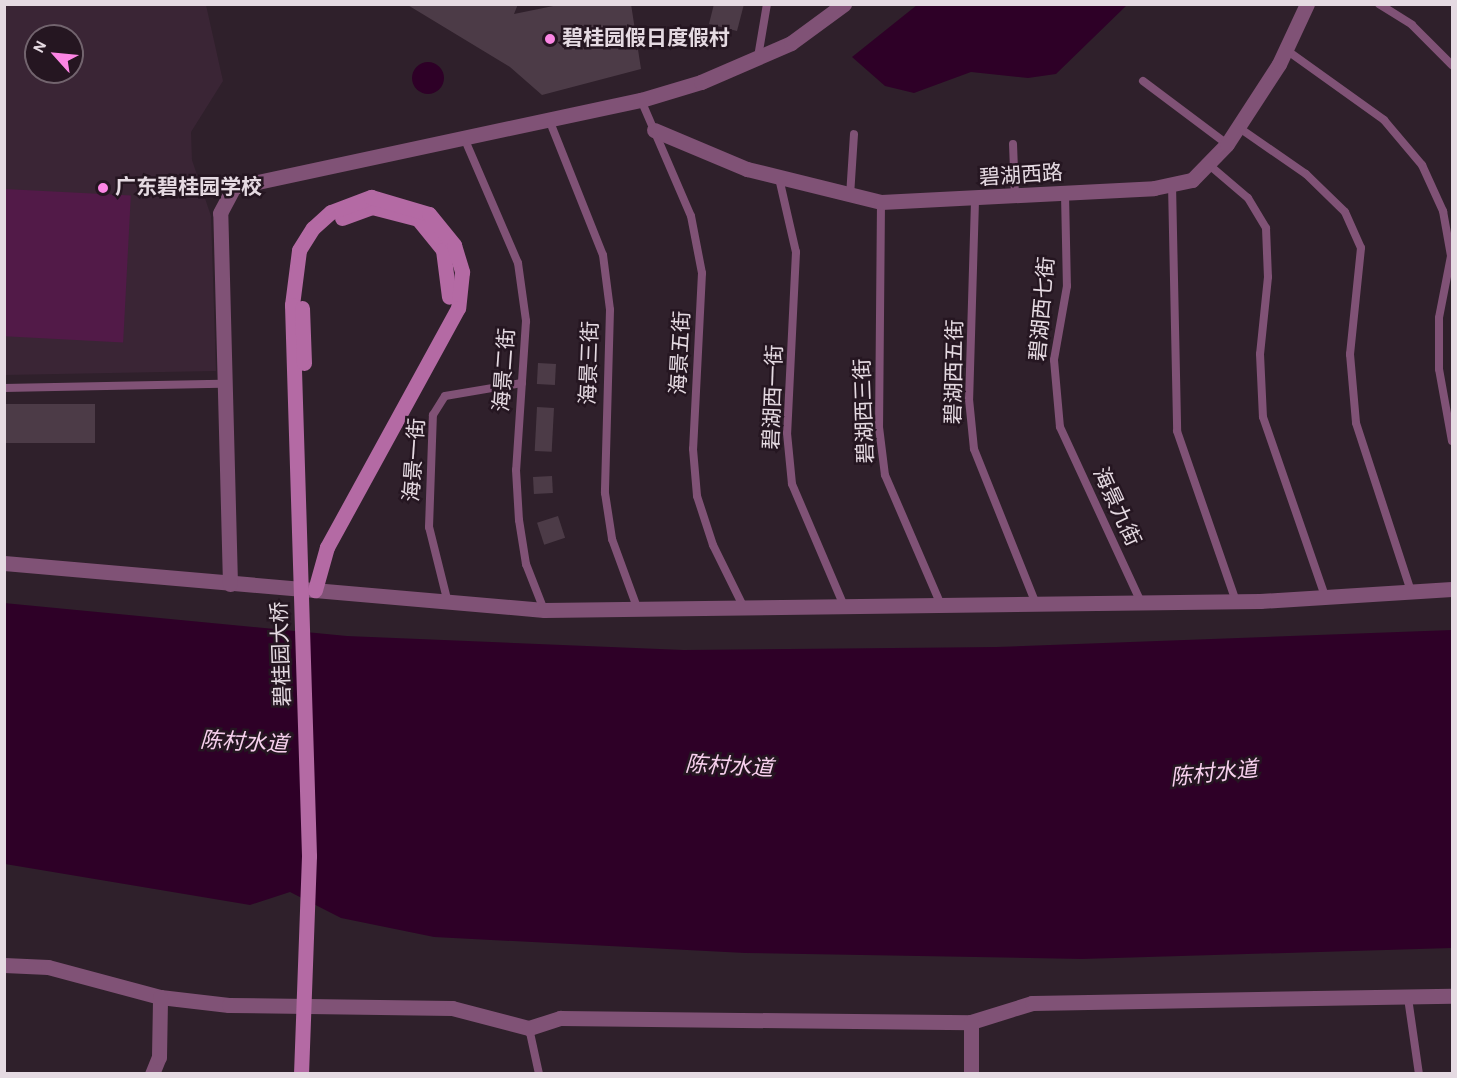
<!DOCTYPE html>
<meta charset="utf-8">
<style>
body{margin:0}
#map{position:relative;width:1457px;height:1078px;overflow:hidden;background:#2f202b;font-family:"Alegreya Sans","Noto Sans SC",sans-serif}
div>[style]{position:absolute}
.built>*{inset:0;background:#3a2535}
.green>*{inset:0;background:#521a48;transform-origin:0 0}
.water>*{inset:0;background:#2e0027}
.round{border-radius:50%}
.building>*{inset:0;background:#4c3b47;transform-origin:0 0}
.service>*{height:8px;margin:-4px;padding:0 4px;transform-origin:4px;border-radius:4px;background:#805276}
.minor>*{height:15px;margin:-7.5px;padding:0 7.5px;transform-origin:7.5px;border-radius:7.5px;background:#805276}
.secondary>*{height:15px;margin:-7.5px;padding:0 7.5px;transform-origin:7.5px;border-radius:7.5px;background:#b46aa4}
.secondary-bridge>*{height:15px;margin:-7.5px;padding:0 7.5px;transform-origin:7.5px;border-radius:7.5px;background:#b46aa4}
.dots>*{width:16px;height:16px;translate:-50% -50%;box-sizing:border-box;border:3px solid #251621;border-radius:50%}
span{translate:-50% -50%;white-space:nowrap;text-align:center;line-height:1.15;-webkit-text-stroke:5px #251621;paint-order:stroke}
.poi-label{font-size:21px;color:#e5dae2;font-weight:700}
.left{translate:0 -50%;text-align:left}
.street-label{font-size:21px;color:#e5dae2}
.water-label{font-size:22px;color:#f7d0ed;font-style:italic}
.frame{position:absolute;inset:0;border:6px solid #e5dae2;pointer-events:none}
.north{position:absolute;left:24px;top:24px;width:60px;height:60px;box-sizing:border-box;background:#251621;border:2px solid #72646e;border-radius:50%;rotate:297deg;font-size:16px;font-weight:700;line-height:24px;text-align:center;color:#e5dae2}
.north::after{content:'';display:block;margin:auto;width:21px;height:27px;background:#fc86e4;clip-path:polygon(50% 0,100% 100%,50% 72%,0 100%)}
</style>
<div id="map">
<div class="built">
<i style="clip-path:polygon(evenodd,4px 5px,206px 5px,223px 81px,191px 132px,192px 160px,211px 216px,216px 371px,5px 375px,4px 5px,36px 36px,72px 36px,72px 72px,36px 72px,36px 36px)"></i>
</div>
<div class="green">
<i style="left:5px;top:189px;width:126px;height:147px;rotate:3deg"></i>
</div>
<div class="water">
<i style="clip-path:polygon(917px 5px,917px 4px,1127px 5px,1056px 74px,1028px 78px,971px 72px,914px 93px,885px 86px,852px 57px)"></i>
<i class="round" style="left:412px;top:62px;width:32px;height:32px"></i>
<i style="clip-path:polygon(4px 603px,347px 636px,684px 650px,996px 647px,1452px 630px,1452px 948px,1082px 959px,745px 953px,434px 937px,341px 918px,290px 892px,250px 905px,5px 864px)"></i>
</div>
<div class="building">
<i style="clip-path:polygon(406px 4px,518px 4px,514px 14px,563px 4px,631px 4px,641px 69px,542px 95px,510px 67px)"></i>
<i style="clip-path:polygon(714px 4px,744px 4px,737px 31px,709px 24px)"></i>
<i style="left:538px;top:363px;width:18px;height:21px;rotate:3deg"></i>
<i style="left:95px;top:404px;width:39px;height:91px;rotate:90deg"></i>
<i style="left:537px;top:407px;width:17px;height:44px;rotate:3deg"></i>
<i style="left:552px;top:476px;width:17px;height:19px;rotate:87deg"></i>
<i style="left:558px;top:516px;width:23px;height:22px;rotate:72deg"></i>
</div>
<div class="service">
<i style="left:1379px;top:4px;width:39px;rotate:32deg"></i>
<i style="left:1412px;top:25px;width:57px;rotate:45deg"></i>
<i style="left:1285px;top:49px;width:122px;rotate:35.6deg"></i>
<i style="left:1384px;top:120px;width:59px;rotate:49.8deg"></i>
<i style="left:1422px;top:165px;width:51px;rotate:65.5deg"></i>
<i style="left:1443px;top:211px;width:46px;rotate:79.9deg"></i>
<i style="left:1451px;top:256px;width:63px;rotate:101deg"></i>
<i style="left:1439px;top:318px;width:51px;rotate:90deg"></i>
<i style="left:1439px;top:369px;width:73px;rotate:79.8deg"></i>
<i style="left:758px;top:57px;width:54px;rotate:-80.4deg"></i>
<i style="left:1143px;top:81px;width:105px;rotate:36.9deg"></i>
<i style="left:641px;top:100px;width:126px;rotate:66.7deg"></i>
<i style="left:691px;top:216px;width:58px;rotate:79.1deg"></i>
<i style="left:702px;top:273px;width:176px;rotate:92.9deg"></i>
<i style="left:693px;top:449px;width:47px;rotate:85.1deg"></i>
<i style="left:697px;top:496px;width:52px;rotate:71.9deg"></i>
<i style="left:713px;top:545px;width:70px;rotate:63.8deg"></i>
<i style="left:550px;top:122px;width:143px;rotate:68.3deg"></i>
<i style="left:603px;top:255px;width:55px;rotate:82.7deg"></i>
<i style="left:610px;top:310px;width:183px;rotate:91.6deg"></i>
<i style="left:605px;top:493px;width:47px;rotate:81.3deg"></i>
<i style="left:612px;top:539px;width:76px;rotate:69.9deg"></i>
<i style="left:1238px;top:127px;width:83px;rotate:34.7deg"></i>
<i style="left:1306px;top:174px;width:54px;rotate:44.3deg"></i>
<i style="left:1345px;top:212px;width:39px;rotate:66deg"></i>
<i style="left:1361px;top:248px;width:107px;rotate:95.9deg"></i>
<i style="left:1350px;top:354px;width:69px;rotate:85deg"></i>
<i style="left:1356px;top:423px;width:177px;rotate:71.9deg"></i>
<i style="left:465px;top:140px;width:134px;rotate:66.7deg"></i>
<i style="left:518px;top:263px;width:59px;rotate:82.1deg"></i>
<i style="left:526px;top:321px;width:149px;rotate:93.8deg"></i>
<i style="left:516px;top:470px;width:50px;rotate:86.6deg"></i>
<i style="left:519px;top:520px;width:45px;rotate:81deg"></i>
<i style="left:526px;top:564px;width:49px;rotate:68.6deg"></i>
<i style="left:1013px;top:144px;width:53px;rotate:87.8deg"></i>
<i style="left:1208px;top:164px;width:52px;rotate:40.4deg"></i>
<i style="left:1248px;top:198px;width:35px;rotate:59deg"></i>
<i style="left:1266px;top:228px;width:49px;rotate:87.7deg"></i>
<i style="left:1268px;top:277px;width:77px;rotate:95.9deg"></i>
<i style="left:1260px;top:354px;width:63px;rotate:87.3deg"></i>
<i style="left:1263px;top:417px;width:189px;rotate:70.9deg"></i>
<i style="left:779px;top:178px;width:76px;rotate:77.1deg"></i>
<i style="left:796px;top:252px;width:181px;rotate:92.8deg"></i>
<i style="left:787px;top:433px;width:51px;rotate:84.4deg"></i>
<i style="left:792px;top:484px;width:133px;rotate:66.9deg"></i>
<i style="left:1172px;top:184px;width:247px;rotate:88.8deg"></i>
<i style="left:1177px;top:431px;width:180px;rotate:70.9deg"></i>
<i style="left:1065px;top:194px;width:92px;rotate:88.8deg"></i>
<i style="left:1067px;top:286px;width:75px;rotate:100deg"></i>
<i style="left:1054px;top:360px;width:67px;rotate:84.9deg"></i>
<i style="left:1060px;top:427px;width:193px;rotate:65.2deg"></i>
<i style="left:850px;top:196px;width:62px;rotate:-86.3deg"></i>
<i style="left:975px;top:201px;width:198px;rotate:91.7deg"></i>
<i style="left:969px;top:399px;width:50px;rotate:84.3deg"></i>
<i style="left:974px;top:449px;width:167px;rotate:68.2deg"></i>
<i style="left:881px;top:202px;width:225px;rotate:90.5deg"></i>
<i style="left:879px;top:427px;width:48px;rotate:82.9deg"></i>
<i style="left:885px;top:475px;width:142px;rotate:66.7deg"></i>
<i style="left:4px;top:388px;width:217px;rotate:-1.1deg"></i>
<i style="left:448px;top:603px;width:78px;rotate:-104deg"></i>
<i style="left:429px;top:527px;width:112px;rotate:-88deg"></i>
<i style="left:433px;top:415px;width:22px;rotate:-58deg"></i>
<i style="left:445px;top:396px;width:78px;rotate:-9.6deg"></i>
<i style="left:1408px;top:998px;width:77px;rotate:81.8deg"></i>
<i style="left:529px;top:1028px;width:47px;rotate:77.7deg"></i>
</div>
<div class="minor">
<i style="left:654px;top:130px;width:101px;rotate:22.8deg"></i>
<i style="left:747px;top:169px;width:138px;rotate:13.8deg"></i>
<i style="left:881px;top:202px;width:273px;rotate:-2.9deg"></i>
<i style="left:1154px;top:188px;width:39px;rotate:-12deg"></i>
<i style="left:1192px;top:180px;width:50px;rotate:-45.8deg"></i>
<i style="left:1227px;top:144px;width:95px;rotate:-57deg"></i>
<i style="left:1279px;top:64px;width:66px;rotate:-65deg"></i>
<i style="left:4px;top:563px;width:542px;rotate:4.97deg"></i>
<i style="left:544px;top:610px;width:716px;rotate:-0.72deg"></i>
<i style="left:1260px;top:601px;width:192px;rotate:-3.6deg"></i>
<i style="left:230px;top:584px;width:371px;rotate:-91.5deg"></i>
<i style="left:220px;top:213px;width:30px;rotate:-62deg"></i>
<i style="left:234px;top:187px;width:416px;rotate:-12.1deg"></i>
<i style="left:641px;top:100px;width:63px;rotate:-16.7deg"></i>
<i style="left:701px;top:82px;width:98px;rotate:-23.4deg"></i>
<i style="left:791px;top:43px;width:66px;rotate:-36.3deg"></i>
<i style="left:4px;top:965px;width:44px;rotate:2.6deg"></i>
<i style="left:48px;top:967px;width:116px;rotate:15deg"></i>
<i style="left:160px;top:997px;width:69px;rotate:6.6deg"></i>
<i style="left:229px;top:1005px;width:223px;rotate:0.8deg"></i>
<i style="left:452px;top:1008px;width:80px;rotate:14.6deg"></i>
<i style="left:529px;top:1028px;width:33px;rotate:-18deg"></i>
<i style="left:560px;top:1018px;width:411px;rotate:0.6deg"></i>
<i style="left:971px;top:1022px;width:64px;rotate:-17.3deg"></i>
<i style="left:1032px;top:1003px;width:420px;rotate:-1deg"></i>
<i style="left:971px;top:1022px;width:52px;rotate:90deg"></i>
<i style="left:152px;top:1074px;width:18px;rotate:-68deg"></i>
<i style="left:159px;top:1057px;width:60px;rotate:-89deg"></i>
</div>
<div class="secondary">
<i style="left:342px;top:218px;width:32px;rotate:-20deg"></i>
<i style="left:372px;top:207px;width:48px;rotate:14.6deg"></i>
<i style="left:418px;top:219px;width:40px;rotate:51deg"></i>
<i style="left:443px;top:250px;width:47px;rotate:82.7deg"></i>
<i style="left:292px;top:305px;width:55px;rotate:-82.7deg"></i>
<i style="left:299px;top:250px;width:26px;rotate:-58deg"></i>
<i style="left:313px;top:228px;width:24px;rotate:-42deg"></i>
<i style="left:331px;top:212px;width:43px;rotate:-20.6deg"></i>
<i style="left:371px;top:197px;width:60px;rotate:16.3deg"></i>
<i style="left:429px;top:214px;width:40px;rotate:51deg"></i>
<i style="left:454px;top:245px;width:28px;rotate:73deg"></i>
<i style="left:462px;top:272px;width:36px;rotate:96deg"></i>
<i style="left:458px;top:308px;width:273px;rotate:118.7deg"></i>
<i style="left:327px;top:547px;width:45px;rotate:105.6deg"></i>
</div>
<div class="secondary-bridge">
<i style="left:292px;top:305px;width:551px;rotate:88.23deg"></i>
<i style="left:309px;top:856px;width:218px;rotate:92.1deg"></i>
<i style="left:302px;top:308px;width:55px;rotate:87.9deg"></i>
</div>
<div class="dots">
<i style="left:550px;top:39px;background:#fc86e4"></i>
<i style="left:103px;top:188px;background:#fc86e4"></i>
</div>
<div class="poi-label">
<span class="left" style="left:562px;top:39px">碧桂园假日度假村</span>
<span class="left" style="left:115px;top:188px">广东碧桂园学校</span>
</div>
<div class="street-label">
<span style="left:1021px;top:176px;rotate:-4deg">碧湖西路</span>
<span style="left:1043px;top:309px;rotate:-85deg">碧湖西七街</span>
<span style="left:681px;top:353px;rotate:-87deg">海景五街</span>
<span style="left:590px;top:363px;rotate:-88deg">海景三街</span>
<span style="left:505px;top:370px;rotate:-86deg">海景二街</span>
<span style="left:955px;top:372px;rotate:-89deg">碧湖西五街</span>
<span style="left:774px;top:397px;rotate:-88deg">碧湖西一街</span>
<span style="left:865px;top:411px;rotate:-92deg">碧湖西三街</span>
<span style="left:415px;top:460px;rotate:-86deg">海景一街</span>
<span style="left:1116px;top:507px;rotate:65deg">海景九街</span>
<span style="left:282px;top:654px;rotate:-92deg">碧桂园大桥</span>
</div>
<div class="water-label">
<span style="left:244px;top:743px;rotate:3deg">陈村水道</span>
<span style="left:729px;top:767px;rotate:3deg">陈村水道</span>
<span style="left:1214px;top:774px;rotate:-6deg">陈村水道</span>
</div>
<div class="frame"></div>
<div class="north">N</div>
</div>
